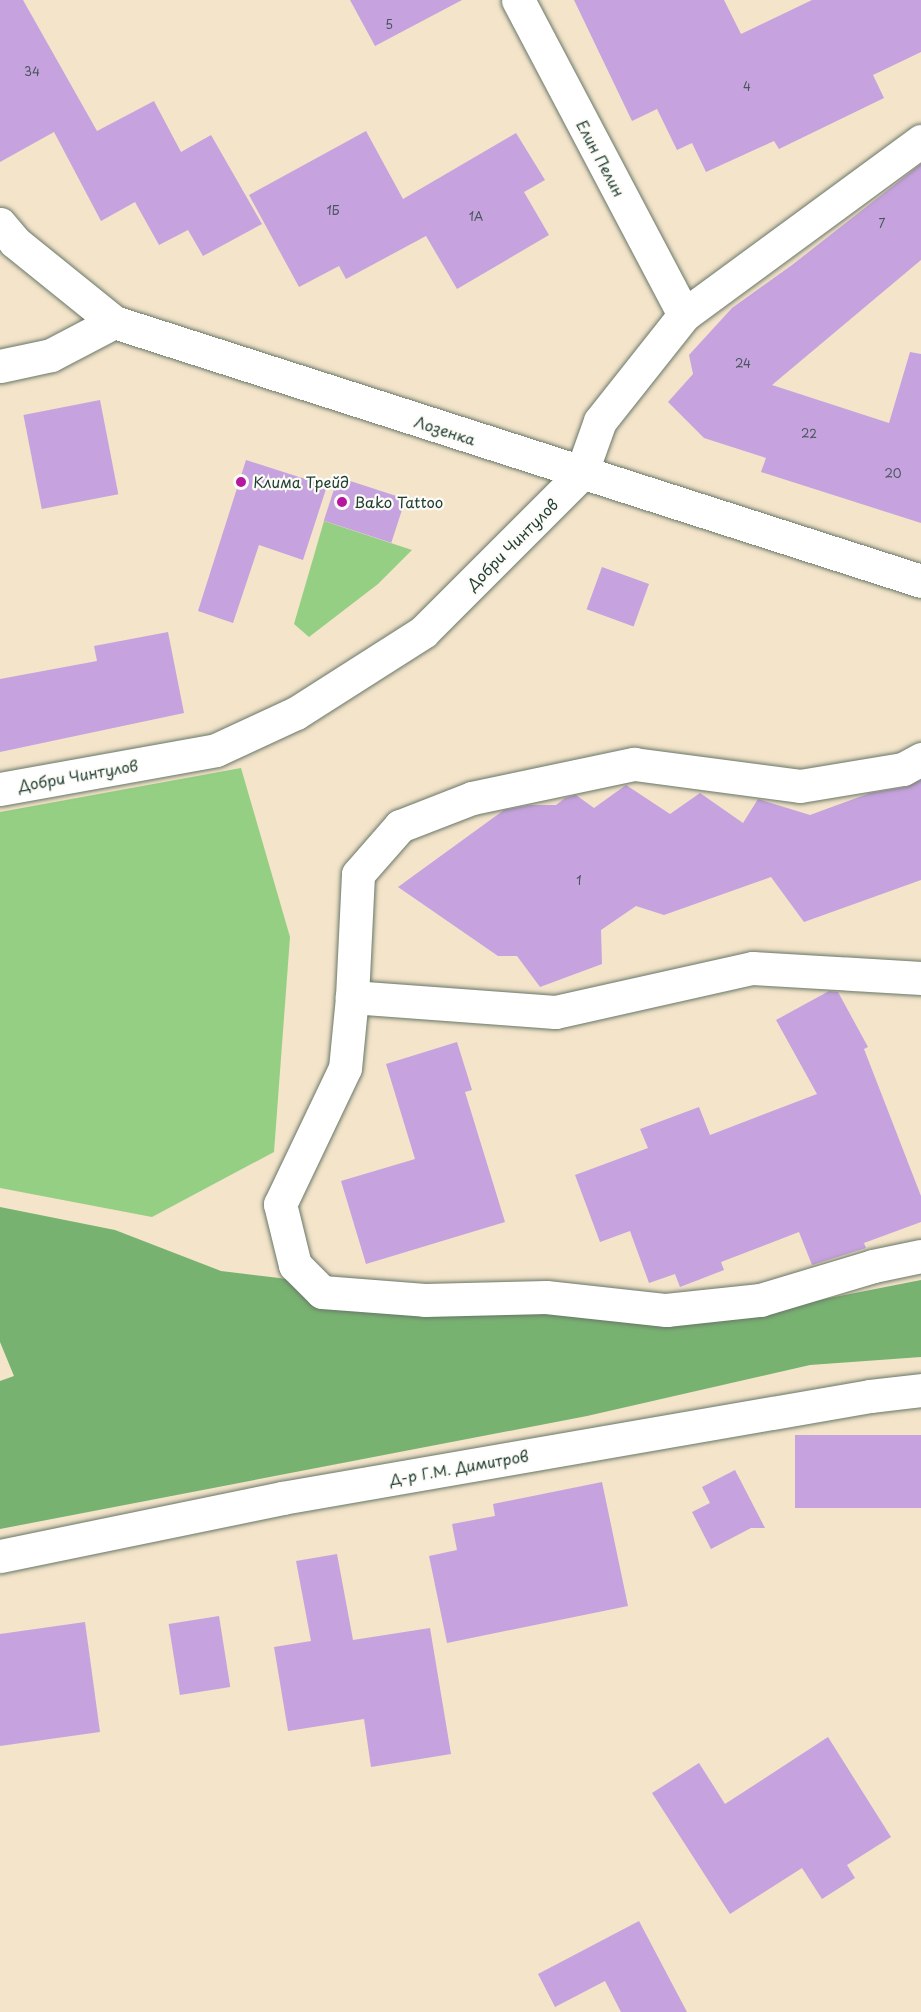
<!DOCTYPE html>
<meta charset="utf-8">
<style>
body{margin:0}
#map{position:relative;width:921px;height:2012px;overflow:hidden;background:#f3e4ca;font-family:"Playpen Sans",sans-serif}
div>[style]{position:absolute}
.green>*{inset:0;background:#95cf83}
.forest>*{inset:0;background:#78b271}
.building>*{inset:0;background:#c6a3de;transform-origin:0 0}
.roads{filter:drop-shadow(0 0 2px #697768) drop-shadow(0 0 2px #697768)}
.street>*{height:33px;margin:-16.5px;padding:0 16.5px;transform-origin:16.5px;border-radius:16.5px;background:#fff}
.secondary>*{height:33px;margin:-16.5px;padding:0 16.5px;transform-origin:16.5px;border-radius:16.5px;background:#fff}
.dots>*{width:16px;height:16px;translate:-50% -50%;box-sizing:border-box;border:3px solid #fdfcf7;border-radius:50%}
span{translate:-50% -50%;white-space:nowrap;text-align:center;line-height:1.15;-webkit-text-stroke:4.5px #fdfcf7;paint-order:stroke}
.number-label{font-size:12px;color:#49565e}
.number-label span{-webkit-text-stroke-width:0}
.street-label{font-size:15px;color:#1f3d34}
.poi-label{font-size:15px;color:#1f3d34}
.left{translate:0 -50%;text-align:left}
</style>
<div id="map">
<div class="green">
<i style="clip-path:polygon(324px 521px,412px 550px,378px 584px,309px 637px,294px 624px)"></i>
<i style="clip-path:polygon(241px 768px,290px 937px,274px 1152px,152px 1217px,0 1188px,0 812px)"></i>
</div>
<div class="forest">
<i style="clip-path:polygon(0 1207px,115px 1230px,221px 1271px,594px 1316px,717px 1320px,921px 1280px,921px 1357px,810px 1365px,587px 1416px,0 1529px,0 1381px,14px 1376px,0 1342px)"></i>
</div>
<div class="building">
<i style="clip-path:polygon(0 0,23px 0,97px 131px,154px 101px,181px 152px,211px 135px,262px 224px,203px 256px,188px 230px,159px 245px,135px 202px,101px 221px,54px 132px,0 162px)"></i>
<i style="clip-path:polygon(350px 0,462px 0,375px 46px)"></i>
<i style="clip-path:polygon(574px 0,724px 0,741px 34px,812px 0,921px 0,921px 52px,873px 75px,884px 98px,779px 149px,774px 141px,706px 172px,692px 143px,677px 150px,657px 109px,632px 121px)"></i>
<i style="clip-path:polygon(366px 131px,403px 199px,516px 133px,545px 180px,524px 192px,549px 235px,457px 289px,426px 236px,346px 279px,339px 266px,299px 287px,249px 195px)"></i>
<i style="clip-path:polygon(921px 164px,921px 260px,772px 385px,889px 423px,910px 352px,921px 354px,921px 523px,761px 472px,766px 458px,704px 438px,668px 402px,693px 374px,689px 355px,732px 308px,792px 265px)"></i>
<i style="left:100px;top:400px;width:96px;height:78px;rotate:79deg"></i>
<i style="clip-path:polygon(246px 460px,327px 486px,303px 560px,259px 545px,233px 623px,198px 611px)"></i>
<i style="left:338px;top:477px;width:71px;height:46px;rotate:18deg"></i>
<i style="left:602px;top:567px;width:50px;height:45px;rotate:20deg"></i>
<i style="clip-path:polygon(168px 632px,184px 713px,0 752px,0 679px,97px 661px,94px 646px)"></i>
<i style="clip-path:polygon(921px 780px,921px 880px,804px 922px,771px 877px,664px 915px,636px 906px,601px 930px,602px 964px,540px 987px,517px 956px,498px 956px,398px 887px,504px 810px,530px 805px,556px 805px,565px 798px,576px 795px,594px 808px,626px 785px,670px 814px,700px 793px,743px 823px,758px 799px,810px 815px,870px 793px,906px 787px)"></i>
<i style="clip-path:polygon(829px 991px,838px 992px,868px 1047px,864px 1049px,921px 1196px,921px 1222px,864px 1243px,866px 1248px,812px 1265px,799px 1232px,721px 1262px,724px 1270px,680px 1287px,675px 1274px,649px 1283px,630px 1231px,600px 1242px,575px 1175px,648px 1148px,640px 1129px,699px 1107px,710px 1135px,817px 1094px,776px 1020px)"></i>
<i style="clip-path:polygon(457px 1042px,472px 1090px,465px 1092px,505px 1222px,366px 1264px,341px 1181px,415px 1159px,386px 1064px)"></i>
<i style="left:921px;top:1435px;width:73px;height:126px;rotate:90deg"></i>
<i style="clip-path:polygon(735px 1470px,765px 1528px,751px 1528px,711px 1549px,692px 1512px,710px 1503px,702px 1487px)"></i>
<i style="clip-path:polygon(602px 1482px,628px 1606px,447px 1643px,429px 1556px,457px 1550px,452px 1524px,495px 1516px,493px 1504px)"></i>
<i style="clip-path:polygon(337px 1554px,353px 1640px,430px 1628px,451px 1754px,371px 1767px,364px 1719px,288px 1731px,274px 1647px,311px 1641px,296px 1561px)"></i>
<i style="left:219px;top:1616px;width:72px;height:51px;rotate:81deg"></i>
<i style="clip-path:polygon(85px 1622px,100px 1732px,0 1746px,0 1634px)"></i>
<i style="clip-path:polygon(828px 1737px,891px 1837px,847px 1865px,855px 1878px,822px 1899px,802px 1868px,730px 1914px,652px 1793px,699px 1763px,725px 1804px)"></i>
<i style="clip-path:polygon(639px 1921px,687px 2012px,621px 2012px,605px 1981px,555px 2007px,538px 1974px)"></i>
</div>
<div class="roads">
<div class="street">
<i style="left:518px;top:0;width:356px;rotate:62.2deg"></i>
<i style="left:0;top:224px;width:23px;rotate:50deg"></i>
<i style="left:15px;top:242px;width:127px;rotate:38.9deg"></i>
<i style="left:114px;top:322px;width:848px;rotate:17.79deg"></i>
<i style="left:0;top:366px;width:52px;rotate:-12.2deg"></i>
<i style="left:51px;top:355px;width:71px;rotate:-27.6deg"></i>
<i style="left:0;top:789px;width:219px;rotate:-10.2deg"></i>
<i style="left:216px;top:750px;width:88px;rotate:-24.8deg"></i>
<i style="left:296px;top:713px;width:151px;rotate:-32.5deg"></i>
<i style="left:423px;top:632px;width:223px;rotate:-45deg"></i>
<i style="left:581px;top:474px;width:56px;rotate:-70.3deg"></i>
<i style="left:600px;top:421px;width:135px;rotate:-51.6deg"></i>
<i style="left:684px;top:315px;width:294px;rotate:-36.3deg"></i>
<i style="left:921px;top:978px;width:169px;rotate:-176.6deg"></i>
<i style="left:752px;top:968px;width:202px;rotate:167.4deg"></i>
<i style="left:555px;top:1012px;width:204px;rotate:-175.8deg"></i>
<i style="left:352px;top:997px;width:71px;rotate:95.6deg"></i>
<i style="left:345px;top:1068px;width:151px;rotate:115.5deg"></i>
<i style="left:280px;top:1204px;width:63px;rotate:76.2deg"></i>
<i style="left:295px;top:1265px;width:38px;rotate:45deg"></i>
<i style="left:322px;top:1292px;width:103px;rotate:4.4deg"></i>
<i style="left:425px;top:1300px;width:121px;rotate:-1.4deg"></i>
<i style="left:546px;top:1297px;width:121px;rotate:6.2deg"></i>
<i style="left:666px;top:1310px;width:95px;rotate:-6.1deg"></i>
<i style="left:760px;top:1300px;width:118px;rotate:-16.7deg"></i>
<i style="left:873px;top:1266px;width:49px;rotate:-11.8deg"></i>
<i style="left:352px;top:997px;width:123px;rotate:-87.2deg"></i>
<i style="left:358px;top:874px;width:64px;rotate:-48.8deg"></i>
<i style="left:400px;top:826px;width:77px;rotate:-21.3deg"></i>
<i style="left:472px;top:798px;width:166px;rotate:-11.9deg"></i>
<i style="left:634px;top:764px;width:167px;rotate:7.5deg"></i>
<i style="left:800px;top:786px;width:104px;rotate:-9.4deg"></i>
<i style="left:903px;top:769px;width:21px;rotate:-29deg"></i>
</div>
<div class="secondary">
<i style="left:0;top:1556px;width:288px;rotate:-11.6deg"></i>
<i style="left:282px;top:1498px;width:597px;rotate:-9.84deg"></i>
<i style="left:870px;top:1396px;width:51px;rotate:-6.7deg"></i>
</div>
</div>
<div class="dots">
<i style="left:241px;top:482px;background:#b5179e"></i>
<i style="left:342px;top:502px;background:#b5179e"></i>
</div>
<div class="number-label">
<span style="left:389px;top:25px">5</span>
<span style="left:32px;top:72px">34</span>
<span style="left:747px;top:87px">4</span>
<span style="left:333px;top:211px">1Б</span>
<span style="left:476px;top:217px">1А</span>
<span style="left:882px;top:224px">7</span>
<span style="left:743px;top:364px">24</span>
<span style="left:809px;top:434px">22</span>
<span style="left:893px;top:474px">20</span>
<span style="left:579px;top:881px">1</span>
</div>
<div class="street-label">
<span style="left:601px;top:158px;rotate:62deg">Елин Пелин</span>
<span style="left:445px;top:430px;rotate:18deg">Лозенка</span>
<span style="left:512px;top:544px;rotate:-45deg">Добри Чинтулов</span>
<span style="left:78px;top:775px;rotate:-10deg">Добри Чинтулов</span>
<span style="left:459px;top:1467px;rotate:-10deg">Д-р Г.М. Димитров</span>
</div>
<div class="poi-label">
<span class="left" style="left:253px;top:482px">Клима Трейд</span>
<span class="left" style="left:354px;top:502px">Bako Tattoo</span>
</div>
</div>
